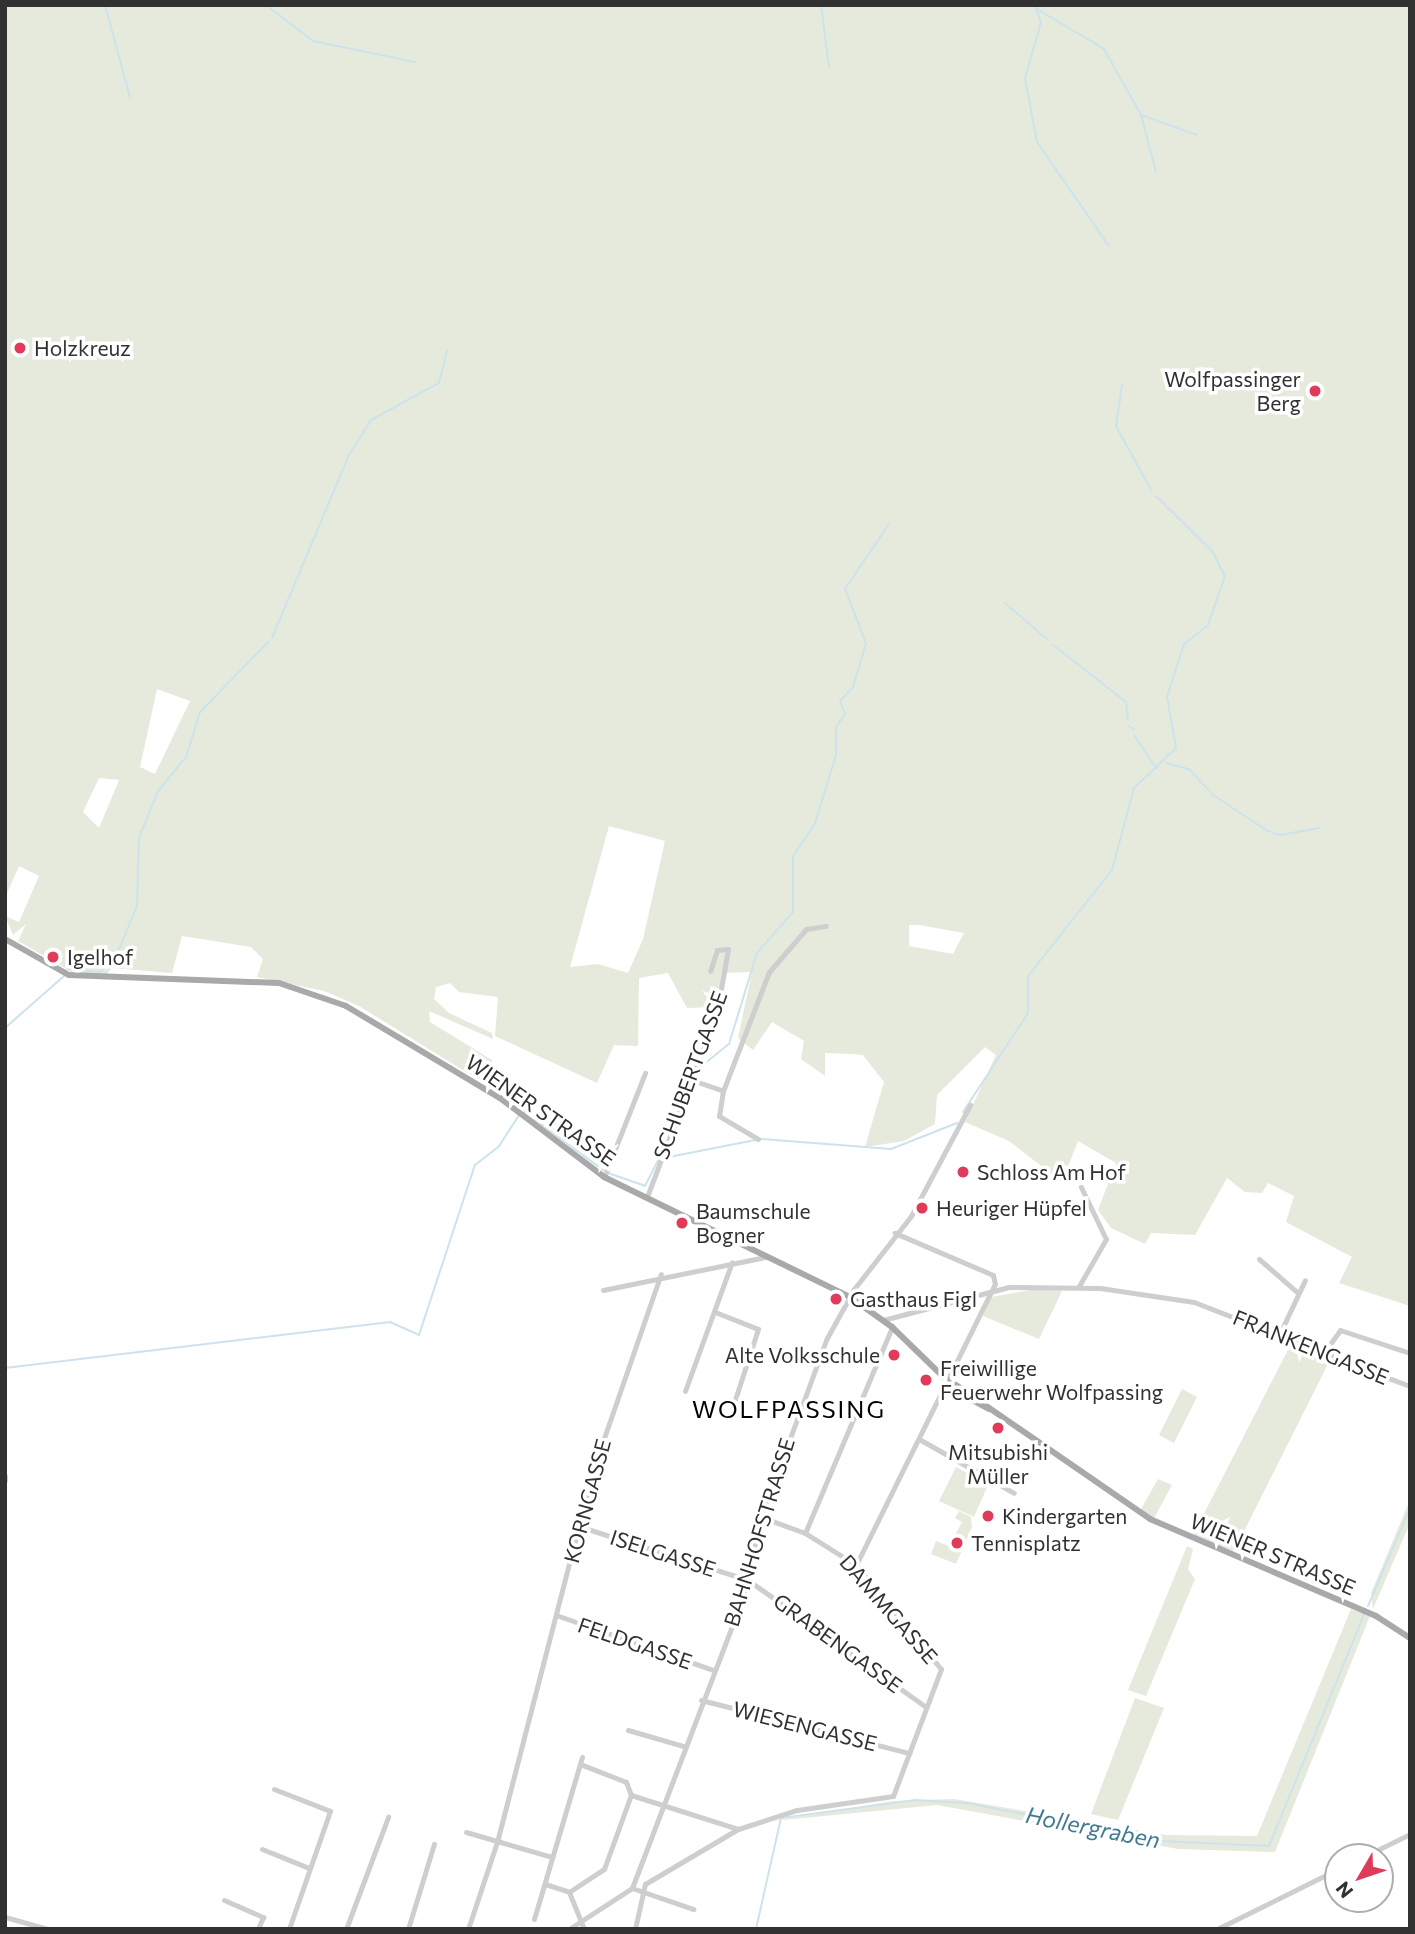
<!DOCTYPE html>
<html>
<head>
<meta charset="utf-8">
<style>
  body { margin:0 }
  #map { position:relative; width:1415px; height:1934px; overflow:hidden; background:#fff; font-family:Commissioner,sans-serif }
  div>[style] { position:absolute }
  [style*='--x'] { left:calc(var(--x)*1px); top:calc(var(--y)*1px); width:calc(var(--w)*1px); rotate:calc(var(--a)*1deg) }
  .green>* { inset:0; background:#e5eadd }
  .stream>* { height:2px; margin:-1px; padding:0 1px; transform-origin:1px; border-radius:1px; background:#cde3ec }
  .minor>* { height:5px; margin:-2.5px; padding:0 2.5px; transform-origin:2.5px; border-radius:2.5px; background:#cecece }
  .major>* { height:6px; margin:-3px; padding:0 3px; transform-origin:3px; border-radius:3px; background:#a9a9a9 }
  .dots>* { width:19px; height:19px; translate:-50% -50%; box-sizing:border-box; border:4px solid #fff; border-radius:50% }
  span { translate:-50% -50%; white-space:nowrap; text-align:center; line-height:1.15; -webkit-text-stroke:7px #fff; paint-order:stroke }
  .poi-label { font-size:21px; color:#313131 }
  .left { translate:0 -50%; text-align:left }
  .right { translate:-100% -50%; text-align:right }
  .street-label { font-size:21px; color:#313131 }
  .water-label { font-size:23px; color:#407a91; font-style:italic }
  .quarter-label { font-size:24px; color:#000; letter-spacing:2px }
  .frame { position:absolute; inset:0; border:7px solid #313131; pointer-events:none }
  .north { position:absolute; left:1324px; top:1843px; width:70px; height:70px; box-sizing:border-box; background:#fff; border:2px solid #adadad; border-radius:50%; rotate:231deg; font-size:19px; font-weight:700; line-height:28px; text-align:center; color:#313131 }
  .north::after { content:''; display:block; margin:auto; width:24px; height:32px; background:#e03b58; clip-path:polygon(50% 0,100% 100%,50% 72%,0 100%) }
</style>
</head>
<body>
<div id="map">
  <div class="green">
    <i style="clip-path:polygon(evenodd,5px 5px,1410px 5px,1410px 1306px,1339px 1283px,1352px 1257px,1286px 1222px,1294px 1196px,1268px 1183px,1262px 1193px,1245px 1192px,1227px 1178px,1195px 1235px,1151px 1233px,1145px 1244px,1111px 1228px,1098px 1210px,1116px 1163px,1078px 1141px,1062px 1182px,1009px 1141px,965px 1122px,996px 1055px,985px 1047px,937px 1095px,935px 1124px,904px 1141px,865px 1147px,884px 1082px,863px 1055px,851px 1054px,825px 1053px,825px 1076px,801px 1059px,804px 1041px,772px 1022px,753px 1050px,738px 1038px,752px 972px,724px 973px,714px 1007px,687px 1008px,668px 973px,639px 978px,638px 1046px,614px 1045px,597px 1083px,495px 1036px,498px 997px,459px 992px,450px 983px,436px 987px,434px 999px,449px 1013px,492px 1033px,493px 1039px,429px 1011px,430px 1022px,492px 1060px,487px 1085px,359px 1006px,324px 991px,257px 977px,263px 959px,251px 947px,182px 936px,172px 973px,112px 968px,106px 975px,75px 974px,18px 941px,26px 924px,13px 935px,5px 916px,19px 922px,39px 876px,19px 866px,5px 898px,5px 5px,157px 689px,190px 701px,155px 774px,140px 767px,157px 689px,5px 5px,99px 778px,119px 780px,99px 828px,83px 812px,99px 778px,5px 5px,609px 826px,665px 841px,643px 939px,628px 973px,598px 964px,570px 967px,609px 826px,5px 5px,909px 925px,919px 925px,964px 933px,953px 954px,909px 946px,909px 925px)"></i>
    <i style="clip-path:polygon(1036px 1289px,1062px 1291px,1039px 1339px,983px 1316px,991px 1297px)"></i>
    <i style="clip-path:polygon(1292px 1342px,1405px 1387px,1329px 1362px,1234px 1551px,1192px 1537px)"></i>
    <i style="clip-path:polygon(1182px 1389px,1197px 1397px,1174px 1443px,1159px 1435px)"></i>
    <i style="clip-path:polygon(956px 1467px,988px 1485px,974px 1517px,939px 1501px)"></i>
    <i style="clip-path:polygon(1158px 1479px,1172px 1485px,1154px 1518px,1140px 1511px)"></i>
    <i style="clip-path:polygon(1410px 1500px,1410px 1523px,1373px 1609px,1371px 1593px)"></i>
    <i style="clip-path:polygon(959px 1511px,971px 1517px,972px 1527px,956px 1564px,931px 1554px,936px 1541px,949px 1546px,962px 1522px,955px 1518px)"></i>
    <i style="clip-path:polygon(1187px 1546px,1193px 1549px,1188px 1569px,1195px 1579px,1146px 1696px,1128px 1690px)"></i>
    <i style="clip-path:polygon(1351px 1609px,1370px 1616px,1275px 1852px,1178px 1849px,937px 1805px,773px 1821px,893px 1801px,954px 1799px,1166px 1835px,1257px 1836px)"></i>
    <i style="clip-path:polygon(1135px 1698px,1164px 1708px,1118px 1820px,1091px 1814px)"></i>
  </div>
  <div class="stream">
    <i style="--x:105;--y:5;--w:95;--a:74.8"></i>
    <i style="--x:266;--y:5;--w:59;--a:37.5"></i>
    <i style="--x:313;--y:41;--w:104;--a:11.6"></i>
    <i style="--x:821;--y:5;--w:63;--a:82.6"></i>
    <i style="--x:1035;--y:5;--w:18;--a:71"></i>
    <i style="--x:1041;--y:22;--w:58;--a:105.9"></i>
    <i style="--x:1025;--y:78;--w:65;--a:79.4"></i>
    <i style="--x:1037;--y:142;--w:126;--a:55.3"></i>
    <i style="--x:1037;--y:9;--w:78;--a:30.8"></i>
    <i style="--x:1104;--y:49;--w:76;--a:60.7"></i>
    <i style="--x:1141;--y:115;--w:59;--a:75.3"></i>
    <i style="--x:1141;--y:115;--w:59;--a:19.7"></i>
    <i style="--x:1122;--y:385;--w:41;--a:98.3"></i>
    <i style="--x:1116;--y:426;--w:73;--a:61.3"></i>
    <i style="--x:1005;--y:603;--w:57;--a:40.7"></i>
    <i style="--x:272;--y:638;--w:199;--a:-67.2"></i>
    <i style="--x:349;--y:455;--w:41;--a:-57.8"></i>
    <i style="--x:371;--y:420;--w:77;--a:-28.6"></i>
    <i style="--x:439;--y:383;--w:34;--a:-76"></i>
    <i style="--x:1052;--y:644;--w:94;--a:38.1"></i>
    <i style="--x:1126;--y:702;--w:18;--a:84"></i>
    <i style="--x:1129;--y:726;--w:6;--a:31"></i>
    <i style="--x:1134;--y:735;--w:40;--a:56"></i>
    <i style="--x:1166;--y:763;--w:24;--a:15"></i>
    <i style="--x:1189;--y:769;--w:35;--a:47"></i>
    <i style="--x:1213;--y:795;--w:64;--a:33.4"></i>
    <i style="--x:1266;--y:830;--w:15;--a:20"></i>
    <i style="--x:1280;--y:835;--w:40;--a:-10"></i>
    <i style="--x:67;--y:969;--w:33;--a:5"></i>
    <i style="--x:100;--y:972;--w:32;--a:-51"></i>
    <i style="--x:120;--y:947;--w:44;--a:-67.5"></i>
    <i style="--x:137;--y:906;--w:68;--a:-88.3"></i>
    <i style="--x:139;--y:838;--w:51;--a:-68"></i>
    <i style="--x:158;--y:791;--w:44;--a:-50.5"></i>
    <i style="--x:186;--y:757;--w:47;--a:-72.7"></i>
    <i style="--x:200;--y:712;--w:98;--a:-45.8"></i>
    <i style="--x:5;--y:1028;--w:79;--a:-41.4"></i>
    <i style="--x:698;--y:1069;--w:40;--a:-39"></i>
    <i style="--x:729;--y:1044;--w:95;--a:-72.9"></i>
    <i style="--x:757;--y:953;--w:55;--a:-48.7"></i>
    <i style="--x:793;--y:912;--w:56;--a:-90"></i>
    <i style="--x:793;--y:856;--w:40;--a:-56"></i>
    <i style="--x:815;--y:823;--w:71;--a:-72.8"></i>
    <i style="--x:836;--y:755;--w:28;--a:-90"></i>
    <i style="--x:836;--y:727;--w:16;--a:-55"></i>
    <i style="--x:845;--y:714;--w:14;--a:-111"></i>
    <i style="--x:840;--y:701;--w:19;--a:-47"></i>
    <i style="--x:853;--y:687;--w:46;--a:-73.5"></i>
    <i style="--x:866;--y:643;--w:58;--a:-111.3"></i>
    <i style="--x:845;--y:589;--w:78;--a:-55.9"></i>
    <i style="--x:522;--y:1110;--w:101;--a:36.5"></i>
    <i style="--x:963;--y:1112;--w:118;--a:-56.7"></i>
    <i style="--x:1028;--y:1013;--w:37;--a:-90"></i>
    <i style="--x:1028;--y:976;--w:135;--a:-51.6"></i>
    <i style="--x:1112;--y:870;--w:85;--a:-75"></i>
    <i style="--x:1134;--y:788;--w:58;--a:-43.6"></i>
    <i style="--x:1176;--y:748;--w:52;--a:-100"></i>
    <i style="--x:1167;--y:697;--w:56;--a:-72.2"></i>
    <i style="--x:1184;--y:644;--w:31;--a:-38"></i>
    <i style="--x:1208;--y:625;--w:52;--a:-70.9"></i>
    <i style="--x:1225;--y:576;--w:28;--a:-117"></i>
    <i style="--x:1212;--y:551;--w:78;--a:-135.5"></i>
    <i style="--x:761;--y:1139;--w:130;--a:4.4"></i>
    <i style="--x:891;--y:1149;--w:71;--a:-21.5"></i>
    <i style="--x:664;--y:1158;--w:93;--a:-11.2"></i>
    <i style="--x:608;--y:1173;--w:39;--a:19"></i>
    <i style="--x:645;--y:1186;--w:30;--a:-63"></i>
    <i style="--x:5;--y:1368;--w:388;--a:-6.8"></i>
    <i style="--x:390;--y:1322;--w:32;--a:24"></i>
    <i style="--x:419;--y:1335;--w:179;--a:-71.8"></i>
    <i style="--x:475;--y:1165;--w:31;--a:-38"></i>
    <i style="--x:499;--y:1146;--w:37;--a:-57"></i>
    <i style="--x:1368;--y:1606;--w:107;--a:-66.8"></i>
    <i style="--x:756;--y:1929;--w:114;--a:-77.3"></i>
    <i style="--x:781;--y:1818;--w:136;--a:-7.6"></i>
    <i style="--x:916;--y:1800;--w:51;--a:3.4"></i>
    <i style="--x:967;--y:1803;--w:197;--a:11.1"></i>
    <i style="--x:1160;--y:1841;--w:109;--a:2.6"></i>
    <i style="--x:1269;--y:1846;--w:251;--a:-67.7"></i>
  </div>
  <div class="minor">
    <i style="--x:689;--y:1079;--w:36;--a:19"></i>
    <i style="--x:758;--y:1139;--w:45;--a:-149.5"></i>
    <i style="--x:719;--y:1116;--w:25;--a:-81"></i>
    <i style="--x:723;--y:1091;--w:128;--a:-68.9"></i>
    <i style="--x:769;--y:972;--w:57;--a:-49.3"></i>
    <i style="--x:806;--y:929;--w:20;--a:-9"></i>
    <i style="--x:604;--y:1177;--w:112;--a:-68.5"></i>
    <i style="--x:648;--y:1194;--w:195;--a:-69.2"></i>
    <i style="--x:717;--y:1012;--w:64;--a:-80.1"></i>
    <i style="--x:728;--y:949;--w:11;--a:175"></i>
    <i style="--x:717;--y:950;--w:22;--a:108"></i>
    <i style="--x:1259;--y:1259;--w:52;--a:41.1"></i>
    <i style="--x:1079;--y:1286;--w:54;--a:-60.1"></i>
    <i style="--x:1106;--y:1239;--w:58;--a:-115.7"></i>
    <i style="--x:603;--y:1290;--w:165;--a:-11.5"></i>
    <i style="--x:715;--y:1312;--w:46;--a:21.6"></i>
    <i style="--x:758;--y:1329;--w:81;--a:108"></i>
    <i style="--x:883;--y:1320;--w:130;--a:-14.7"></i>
    <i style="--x:1009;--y:1287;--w:91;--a:0.6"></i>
    <i style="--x:1100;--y:1288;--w:95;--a:8.5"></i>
    <i style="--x:1194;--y:1302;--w:232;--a:21.3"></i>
    <i style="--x:1281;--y:1331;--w:56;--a:-64.8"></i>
    <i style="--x:1325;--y:1351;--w:26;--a:-54"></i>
    <i style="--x:1340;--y:1330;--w:74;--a:18.2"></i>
    <i style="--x:685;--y:1391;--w:137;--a:-70"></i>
    <i style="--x:919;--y:1439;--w:109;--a:29.6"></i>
    <i style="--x:5;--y:1476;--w:4;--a:90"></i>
    <i style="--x:578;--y:1526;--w:178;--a:17.6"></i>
    <i style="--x:748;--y:1580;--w:219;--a:35.5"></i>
    <i style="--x:805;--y:1533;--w:224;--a:-67.1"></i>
    <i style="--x:856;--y:1565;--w:313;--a:-63.7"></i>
    <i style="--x:995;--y:1284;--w:9;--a:-103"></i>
    <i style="--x:993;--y:1275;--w:107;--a:-156.8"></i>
    <i style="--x:556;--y:1615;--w:166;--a:19.3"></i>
    <i style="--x:701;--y:1700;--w:215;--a:14.3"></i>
    <i style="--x:628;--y:1730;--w:57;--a:16.2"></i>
    <i style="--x:274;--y:1789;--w:60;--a:21.4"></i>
    <i style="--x:330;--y:1811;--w:125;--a:109.2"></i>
    <i style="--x:631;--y:1795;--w:112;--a:17.6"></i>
    <i style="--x:738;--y:1829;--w:62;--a:-17.9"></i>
    <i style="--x:797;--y:1810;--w:97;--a:-8.3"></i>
    <i style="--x:893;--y:1796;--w:136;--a:-69.3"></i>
    <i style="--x:941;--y:1669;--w:134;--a:-129.3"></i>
    <i style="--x:856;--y:1565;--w:60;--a:-147.9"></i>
    <i style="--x:805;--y:1533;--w:47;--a:-160"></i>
    <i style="--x:466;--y:1832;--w:90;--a:16.2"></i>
    <i style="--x:262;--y:1849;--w:51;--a:22"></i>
    <i style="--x:1363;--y:1857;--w:52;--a:-26.1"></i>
    <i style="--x:545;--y:1884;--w:25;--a:18"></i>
    <i style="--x:569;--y:1892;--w:40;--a:68"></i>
    <i style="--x:632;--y:1888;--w:65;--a:19"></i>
    <i style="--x:569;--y:1892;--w:42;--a:-33.3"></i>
    <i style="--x:604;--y:1869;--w:79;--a:-70"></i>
    <i style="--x:631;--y:1795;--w:14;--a:-111"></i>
    <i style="--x:626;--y:1782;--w:49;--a:-158.6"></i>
    <i style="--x:224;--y:1900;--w:43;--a:23.6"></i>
    <i style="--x:263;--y:1917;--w:13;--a:113"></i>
    <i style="--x:5;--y:1917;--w:45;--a:15.6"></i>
    <i style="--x:534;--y:1919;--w:169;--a:-73.5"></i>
    <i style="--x:346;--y:1929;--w:120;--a:-69.4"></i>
    <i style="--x:408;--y:1929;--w:89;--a:-73"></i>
    <i style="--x:468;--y:1929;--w:92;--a:-71.6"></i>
    <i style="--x:497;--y:1842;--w:387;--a:-75.5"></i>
    <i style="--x:594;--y:1467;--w:204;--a:-70.9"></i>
    <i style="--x:569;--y:1929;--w:75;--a:-33.1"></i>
    <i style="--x:632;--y:1888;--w:311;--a:-69.1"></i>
    <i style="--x:743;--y:1598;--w:83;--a:-77.5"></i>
    <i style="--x:761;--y:1517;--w:191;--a:-69.8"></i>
    <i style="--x:827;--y:1338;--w:56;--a:-61.1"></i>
    <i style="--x:854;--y:1289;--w:93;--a:-52"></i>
    <i style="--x:911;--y:1216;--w:126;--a:-62"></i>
    <i style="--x:635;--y:1929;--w:46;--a:-77.5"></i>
    <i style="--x:645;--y:1884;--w:108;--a:-30.6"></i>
    <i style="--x:1217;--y:1929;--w:135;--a:-26.4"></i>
  </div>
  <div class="major">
    <i style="--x:5;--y:939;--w:73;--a:29.4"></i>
    <i style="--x:69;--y:975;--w:210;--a:2.2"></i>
    <i style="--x:279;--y:983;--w:71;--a:18.9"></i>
    <i style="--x:346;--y:1006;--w:179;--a:30.9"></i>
    <i style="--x:500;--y:1098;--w:131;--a:37.2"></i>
    <i style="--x:604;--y:1177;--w:274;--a:26"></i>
    <i style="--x:850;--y:1297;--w:52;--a:35.5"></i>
    <i style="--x:892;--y:1327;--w:96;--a:44.2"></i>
    <i style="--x:961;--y:1394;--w:32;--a:28"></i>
    <i style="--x:956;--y:1385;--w:236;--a:34.6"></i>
    <i style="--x:1150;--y:1519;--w:246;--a:23.2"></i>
    <i style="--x:1376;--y:1616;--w:40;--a:32.9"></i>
  </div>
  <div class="dots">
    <i style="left:20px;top:348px;background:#e03b58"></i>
    <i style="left:1315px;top:391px;background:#e03b58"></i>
    <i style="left:53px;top:957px;background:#e03b58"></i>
    <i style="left:963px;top:1172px;background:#e03b58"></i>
    <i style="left:922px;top:1208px;background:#e03b58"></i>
    <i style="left:682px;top:1223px;background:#e03b58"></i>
    <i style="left:836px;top:1299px;background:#e03b58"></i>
    <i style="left:894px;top:1355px;background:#e03b58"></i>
    <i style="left:926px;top:1380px;background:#e03b58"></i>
    <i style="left:998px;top:1428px;background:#e03b58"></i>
    <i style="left:988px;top:1516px;background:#e03b58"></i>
    <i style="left:957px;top:1543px;background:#e03b58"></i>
  </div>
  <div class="poi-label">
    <span class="left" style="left:34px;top:348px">Holzkreuz</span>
    <span class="right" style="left:1301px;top:391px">Wolfpassinger<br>Berg</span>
    <span class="left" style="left:67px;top:957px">Igelhof</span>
    <span class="left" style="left:977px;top:1172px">Schloss Am Hof</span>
    <span class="left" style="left:936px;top:1208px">Heuriger Hüpfel</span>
    <span class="left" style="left:696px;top:1223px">Baumschule<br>Bogner</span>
    <span class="left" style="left:850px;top:1299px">Gasthaus Figl</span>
    <span class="right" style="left:880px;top:1355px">Alte Volksschule</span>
    <span class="left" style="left:940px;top:1380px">Freiwillige<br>Feuerwehr Wolfpassing</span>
    <span style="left:998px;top:1464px">Mitsubishi<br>Müller</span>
    <span class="left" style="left:1002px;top:1516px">Kindergarten</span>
    <span class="left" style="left:971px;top:1543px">Tennisplatz</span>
  </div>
  <div class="street-label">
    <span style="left:690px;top:1075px;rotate:-70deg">SCHUBERTGASSE</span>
    <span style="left:541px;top:1110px;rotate:35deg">WIENER STRASSE</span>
    <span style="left:1311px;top:1347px;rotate:22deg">FRANKENGASSE</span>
    <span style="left:587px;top:1501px;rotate:-75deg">KORNGASSE</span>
    <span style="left:759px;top:1532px;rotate:-73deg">BAHNHOFSTRASSE</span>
    <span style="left:663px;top:1553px;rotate:18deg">ISELGASSE</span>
    <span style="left:1273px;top:1554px;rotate:23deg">WIENER STRASSE</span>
    <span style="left:889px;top:1609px;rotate:49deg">DAMMGASSE</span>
    <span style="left:635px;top:1643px;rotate:19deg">FELDGASSE</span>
    <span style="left:838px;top:1643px;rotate:36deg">GRABENGASSE</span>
    <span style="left:805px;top:1726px;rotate:14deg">WIESENGASSE</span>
  </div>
  <div class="water-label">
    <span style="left:1093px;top:1827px;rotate:11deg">Hollergraben</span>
  </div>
  <div class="quarter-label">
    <span style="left:789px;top:1409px">WOLFPASSING</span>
  </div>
  <div class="frame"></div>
  <div class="north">N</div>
</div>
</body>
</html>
